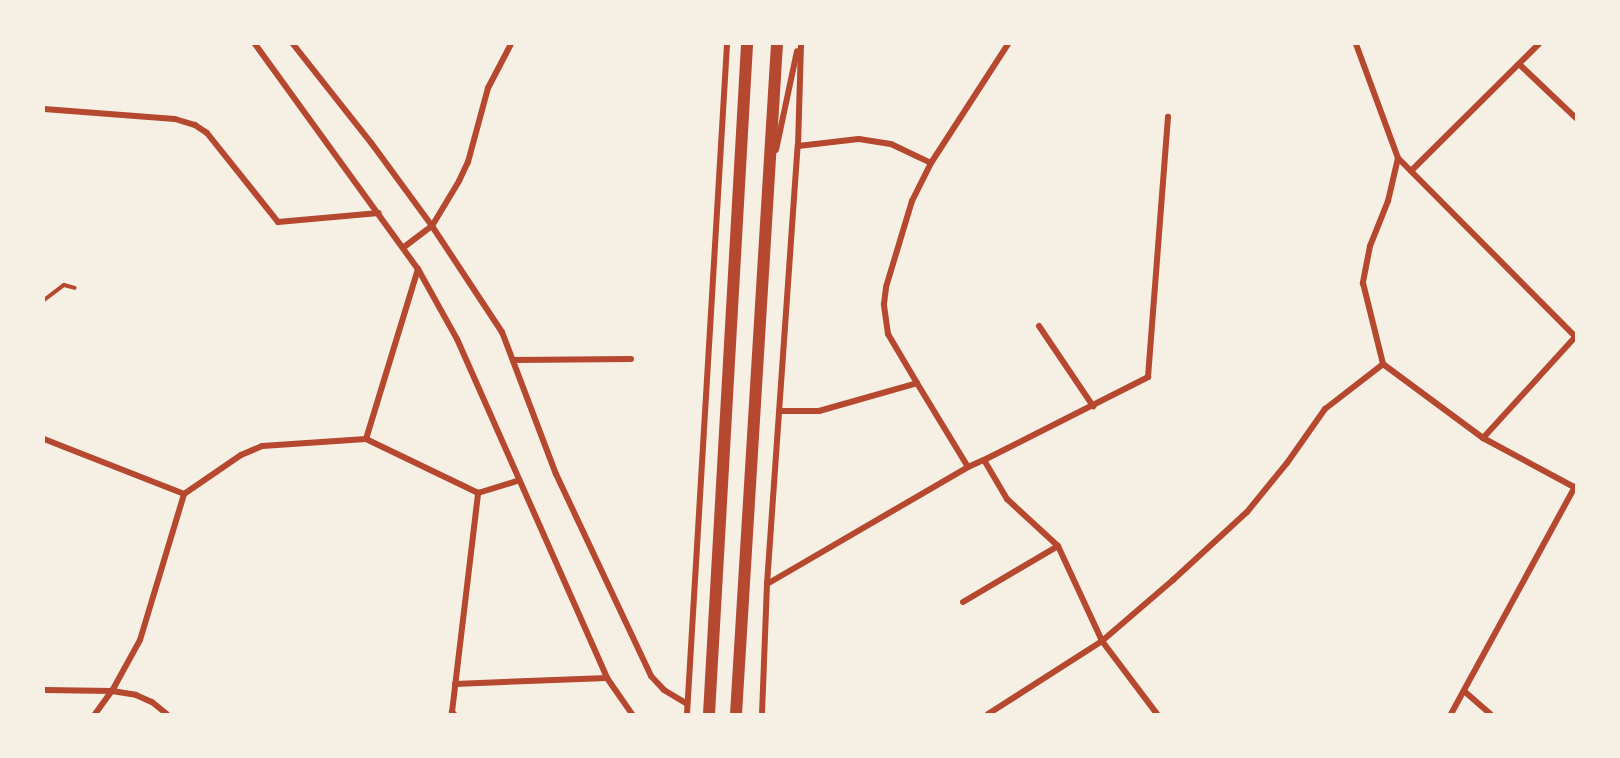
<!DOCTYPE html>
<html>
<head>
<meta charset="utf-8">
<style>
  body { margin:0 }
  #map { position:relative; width:1620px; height:758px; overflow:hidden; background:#f6efe4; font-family:Roboto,sans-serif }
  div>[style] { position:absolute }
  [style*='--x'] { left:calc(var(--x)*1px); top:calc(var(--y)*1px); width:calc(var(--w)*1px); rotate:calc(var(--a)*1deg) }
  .service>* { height:4px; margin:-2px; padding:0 2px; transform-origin:2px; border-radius:2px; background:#b5482f }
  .minor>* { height:6px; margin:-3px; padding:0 3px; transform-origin:3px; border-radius:3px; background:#b5482f }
  .trunk>* { height:12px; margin:-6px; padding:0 6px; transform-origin:6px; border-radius:6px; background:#b5482f }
  span { translate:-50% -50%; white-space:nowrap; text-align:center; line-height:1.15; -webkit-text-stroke:4.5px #f6efe4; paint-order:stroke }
  .frame { position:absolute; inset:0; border:45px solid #f6efe4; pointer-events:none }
</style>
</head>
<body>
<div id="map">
  <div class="service">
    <i style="--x:44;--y:300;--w:25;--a:-37"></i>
    <i style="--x:64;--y:285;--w:11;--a:15"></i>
  </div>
  <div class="minor">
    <i style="--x:255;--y:44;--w:278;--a:54.1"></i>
    <i style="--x:418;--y:269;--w:80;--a:60.9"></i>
    <i style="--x:457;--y:339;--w:371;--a:66.1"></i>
    <i style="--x:607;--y:678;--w:44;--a:55.2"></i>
    <i style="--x:293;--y:44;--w:127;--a:51.7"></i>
    <i style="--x:372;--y:144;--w:102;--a:53.8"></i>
    <i style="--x:432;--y:226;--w:127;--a:56.6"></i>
    <i style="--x:502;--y:332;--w:152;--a:69.2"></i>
    <i style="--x:556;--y:474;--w:223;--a:64.8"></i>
    <i style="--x:651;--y:676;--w:19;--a:47"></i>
    <i style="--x:664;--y:690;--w:27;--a:31"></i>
    <i style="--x:1356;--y:44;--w:121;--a:69.8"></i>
    <i style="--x:1398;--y:158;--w:44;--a:103.1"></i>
    <i style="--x:1388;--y:201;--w:48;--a:111.8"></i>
    <i style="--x:1370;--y:246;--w:38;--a:101"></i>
    <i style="--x:1363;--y:283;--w:83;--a:76.1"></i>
    <i style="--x:1383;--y:364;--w:124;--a:36.5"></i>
    <i style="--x:1483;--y:438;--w:106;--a:28.3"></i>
    <i style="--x:1519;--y:64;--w:79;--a:43.5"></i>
    <i style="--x:44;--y:109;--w:131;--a:4.4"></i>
    <i style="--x:175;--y:119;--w:21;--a:17"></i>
    <i style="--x:195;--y:125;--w:14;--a:34"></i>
    <i style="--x:207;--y:133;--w:114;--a:51.4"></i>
    <i style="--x:278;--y:222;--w:101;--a:-5.1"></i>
    <i style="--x:798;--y:146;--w:61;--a:-6.5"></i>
    <i style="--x:859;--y:139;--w:32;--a:9"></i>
    <i style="--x:891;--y:144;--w:44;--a:25.4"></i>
    <i style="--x:776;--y:150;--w:101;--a:-78"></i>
    <i style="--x:1398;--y:158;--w:252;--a:45.2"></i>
    <i style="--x:1411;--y:171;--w:180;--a:-44.8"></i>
    <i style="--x:404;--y:247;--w:35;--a:-37"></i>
    <i style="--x:432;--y:226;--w:52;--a:-59"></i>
    <i style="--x:459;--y:181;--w:21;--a:-65"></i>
    <i style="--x:468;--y:162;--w:77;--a:-74.9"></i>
    <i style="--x:488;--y:88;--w:50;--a:-62.4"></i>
    <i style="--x:1039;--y:326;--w:97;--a:56"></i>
    <i style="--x:513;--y:360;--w:118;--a:-0.5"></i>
    <i style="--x:781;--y:411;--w:38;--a:0"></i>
    <i style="--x:819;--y:411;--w:102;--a:-15.9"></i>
    <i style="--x:917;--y:383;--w:57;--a:-120.6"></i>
    <i style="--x:888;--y:334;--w:30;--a:-98"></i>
    <i style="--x:884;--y:304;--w:17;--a:-83"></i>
    <i style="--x:886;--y:287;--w:90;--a:-73.2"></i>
    <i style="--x:912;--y:201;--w:42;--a:-63.4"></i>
    <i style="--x:931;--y:163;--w:142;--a:-57.1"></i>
    <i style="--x:1483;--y:438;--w:138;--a:-47.6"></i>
    <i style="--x:44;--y:439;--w:150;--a:21.4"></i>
    <i style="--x:184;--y:494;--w:69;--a:-34.4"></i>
    <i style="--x:241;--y:455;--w:23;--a:-23"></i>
    <i style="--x:262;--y:446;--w:104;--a:-3.9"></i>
    <i style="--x:366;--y:439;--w:178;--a:-73"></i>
    <i style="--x:366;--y:439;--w:124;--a:25.7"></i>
    <i style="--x:478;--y:493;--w:41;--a:-17.1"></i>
    <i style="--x:984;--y:460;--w:184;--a:-26.8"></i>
    <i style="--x:1148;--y:377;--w:261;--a:-85.6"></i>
    <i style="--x:968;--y:467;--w:17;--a:-24"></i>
    <i style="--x:984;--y:460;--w:45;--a:59.5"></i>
    <i style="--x:1007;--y:499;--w:69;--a:42.7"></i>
    <i style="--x:1058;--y:546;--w:105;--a:65.1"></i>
    <i style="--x:1102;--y:641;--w:91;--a:53"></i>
    <i style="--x:767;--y:584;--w:233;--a:-30.2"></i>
    <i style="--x:968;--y:467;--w:98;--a:-121.3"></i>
    <i style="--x:963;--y:602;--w:110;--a:-30.5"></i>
    <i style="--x:455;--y:684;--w:152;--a:-2.3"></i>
    <i style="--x:44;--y:690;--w:68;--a:0.8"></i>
    <i style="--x:112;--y:691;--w:24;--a:9"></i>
    <i style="--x:136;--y:695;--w:17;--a:24"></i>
    <i style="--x:152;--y:702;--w:19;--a:39"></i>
    <i style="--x:1464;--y:691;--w:35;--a:41"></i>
    <i style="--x:95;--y:714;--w:29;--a:-54"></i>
    <i style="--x:112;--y:691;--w:58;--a:-61.2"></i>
    <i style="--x:140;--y:640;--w:152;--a:-73.2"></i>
    <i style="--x:454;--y:714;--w:3;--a:-135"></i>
    <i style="--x:452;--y:712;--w:221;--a:-83.2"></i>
    <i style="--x:687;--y:714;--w:671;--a:-86.58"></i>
    <i style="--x:762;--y:714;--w:130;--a:-87.8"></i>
    <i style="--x:767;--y:584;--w:439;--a:-86"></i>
    <i style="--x:798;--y:146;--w:102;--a:-88.3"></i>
    <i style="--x:988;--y:714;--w:135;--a:-32.6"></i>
    <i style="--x:1102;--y:641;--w:94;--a:-40.7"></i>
    <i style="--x:1173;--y:580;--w:100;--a:-42.6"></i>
    <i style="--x:1247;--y:512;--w:63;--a:-50.8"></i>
    <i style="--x:1287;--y:463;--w:66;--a:-54.9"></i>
    <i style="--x:1325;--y:409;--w:73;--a:-37.8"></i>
    <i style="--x:1451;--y:714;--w:259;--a:-61.4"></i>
  </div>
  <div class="trunk">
    <i style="--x:709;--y:714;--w:671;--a:-86.75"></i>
    <i style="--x:736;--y:714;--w:671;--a:-86.5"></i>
  </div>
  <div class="frame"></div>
</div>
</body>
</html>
